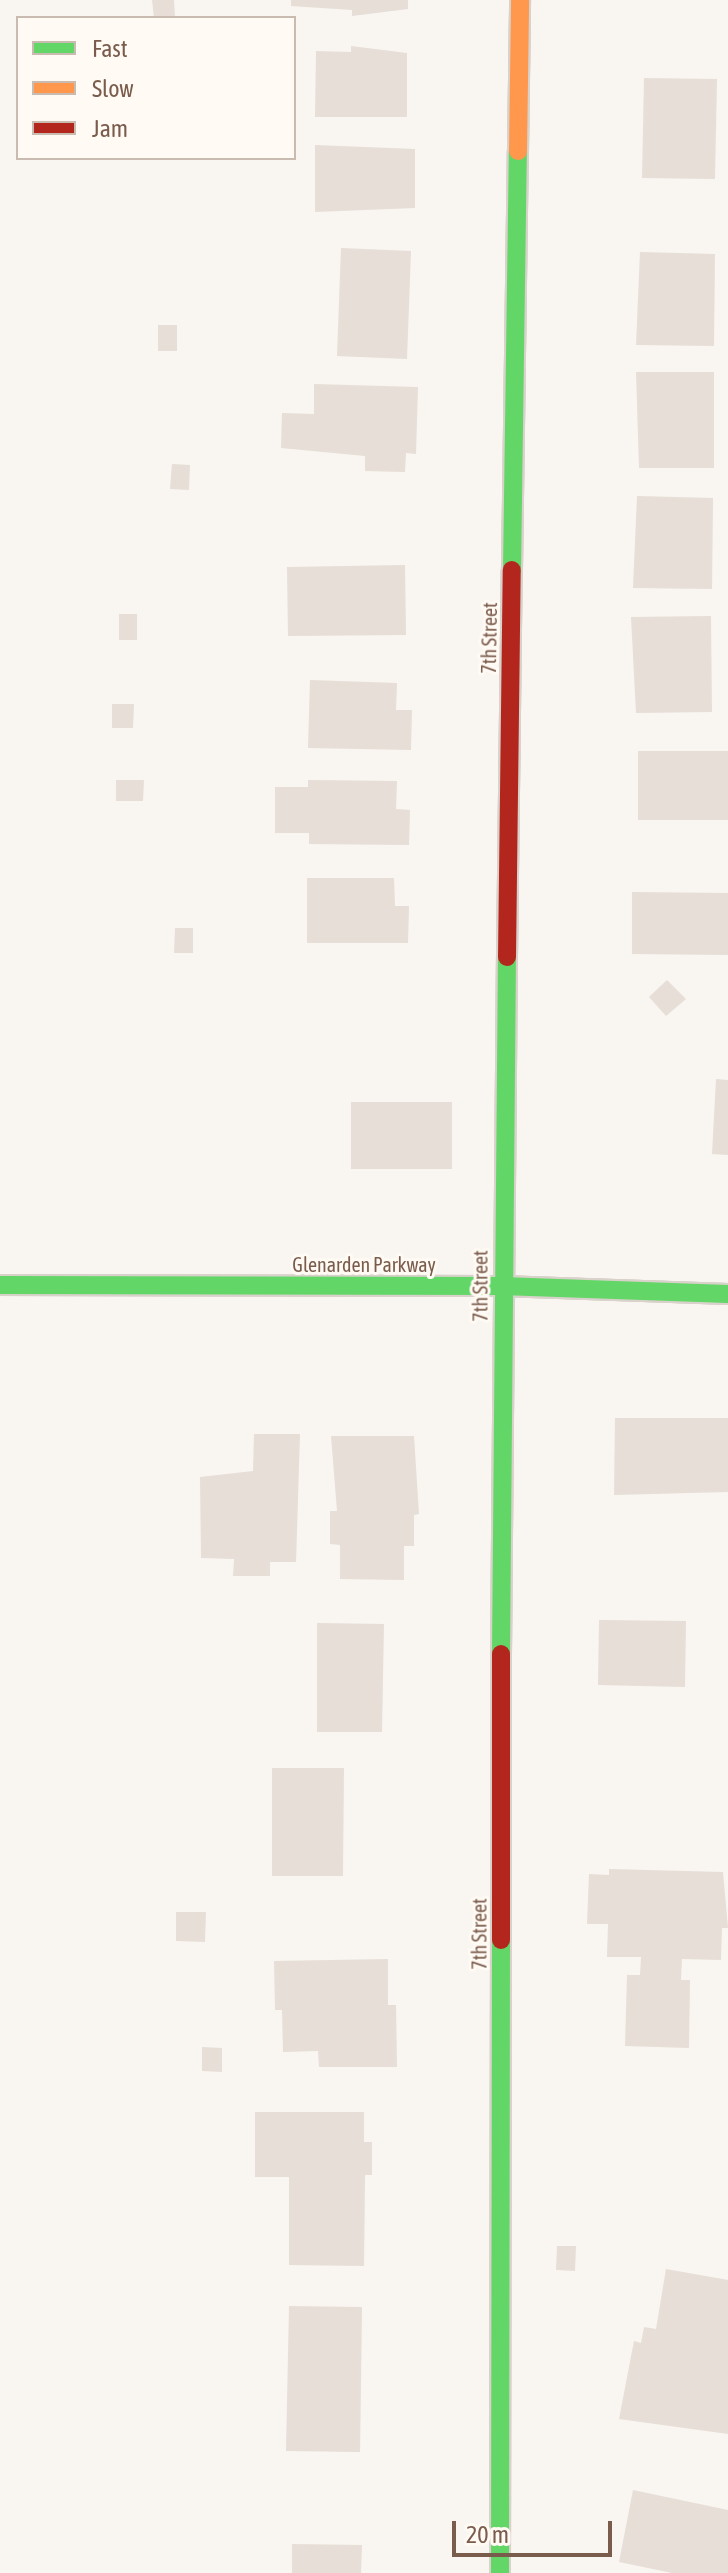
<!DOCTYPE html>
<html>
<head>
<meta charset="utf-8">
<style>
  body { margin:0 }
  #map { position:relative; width:728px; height:2573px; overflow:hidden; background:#f9f5f0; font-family:"Asap Condensed",sans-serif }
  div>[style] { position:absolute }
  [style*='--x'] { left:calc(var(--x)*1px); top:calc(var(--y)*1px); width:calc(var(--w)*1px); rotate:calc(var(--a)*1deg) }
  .building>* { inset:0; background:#e6ded7 }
  .roads { filter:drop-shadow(2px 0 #d9d2cb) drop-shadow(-2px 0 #d9d2cb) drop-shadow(0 2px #d9d2cb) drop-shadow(0 -2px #d9d2cb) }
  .fast>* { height:18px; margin:-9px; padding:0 9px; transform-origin:9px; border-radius:9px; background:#63d668 }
  .slow>* { height:18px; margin:-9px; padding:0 9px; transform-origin:9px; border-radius:9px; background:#ff974d }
  .jam>* { height:18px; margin:-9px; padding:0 9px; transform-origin:9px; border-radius:9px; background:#b3261e }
  span { translate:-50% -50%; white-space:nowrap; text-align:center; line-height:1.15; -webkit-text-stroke:6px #fffaf3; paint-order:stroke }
  .street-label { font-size:20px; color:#7a5c4d }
  .legend { position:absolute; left:16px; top:16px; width:280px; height:144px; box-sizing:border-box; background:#fffaf3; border:2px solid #cabbb1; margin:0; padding:10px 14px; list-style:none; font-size:24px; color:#7a5c4d }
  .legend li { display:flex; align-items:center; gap:16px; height:40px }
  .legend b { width:40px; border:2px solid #cabbb1 }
  .scale { position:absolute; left:452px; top:2521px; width:160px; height:36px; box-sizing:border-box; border:4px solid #7a5c4d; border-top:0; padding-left:10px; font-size:24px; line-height:28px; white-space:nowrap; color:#7a5c4d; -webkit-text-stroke:6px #fffaf3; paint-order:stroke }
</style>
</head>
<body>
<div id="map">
  <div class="building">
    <i style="clip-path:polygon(152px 0,174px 0,175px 18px,154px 18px)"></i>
    <i style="clip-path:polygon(291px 0,408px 0,408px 9px,352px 16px,352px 10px,291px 6px)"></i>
    <i style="clip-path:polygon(351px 46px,407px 53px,407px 117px,315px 117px,316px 51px,351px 52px)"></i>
    <i style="clip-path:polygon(644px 78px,717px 79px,715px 179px,642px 178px)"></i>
    <i style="clip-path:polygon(315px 145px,415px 149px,415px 208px,315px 212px)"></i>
    <i style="clip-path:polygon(341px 248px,411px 251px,407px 359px,337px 356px)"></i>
    <i style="clip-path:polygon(640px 252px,715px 254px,714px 346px,636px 345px)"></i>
    <i style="clip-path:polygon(158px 325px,177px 325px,177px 351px,158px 351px)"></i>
    <i style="clip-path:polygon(636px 372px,714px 372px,714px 468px,639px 468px)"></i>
    <i style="clip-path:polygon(314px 384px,418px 387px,416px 454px,406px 453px,405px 472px,365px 471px,365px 456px,281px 448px,282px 413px,314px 414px)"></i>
    <i style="clip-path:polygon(172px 464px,190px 465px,189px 490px,170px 489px)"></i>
    <i style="clip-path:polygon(637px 496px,713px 498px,712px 589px,633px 588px)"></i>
    <i style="clip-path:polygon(405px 565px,406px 635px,288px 636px,287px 567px)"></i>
    <i style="clip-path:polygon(119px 614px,137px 614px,137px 640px,119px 640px)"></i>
    <i style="clip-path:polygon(711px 616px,712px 712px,636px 713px,631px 617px)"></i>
    <i style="clip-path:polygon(310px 680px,397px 683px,396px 710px,412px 710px,411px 750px,308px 748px)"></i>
    <i style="clip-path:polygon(112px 704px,134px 704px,133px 728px,112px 728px)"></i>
    <i style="clip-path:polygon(638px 751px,728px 751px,728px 820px,638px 820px)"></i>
    <i style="clip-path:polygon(116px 780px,144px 780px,143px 801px,116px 801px)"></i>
    <i style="clip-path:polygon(308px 780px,397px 781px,396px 809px,410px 810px,409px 845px,309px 844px,309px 833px,275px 833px,275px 787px,308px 787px)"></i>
    <i style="clip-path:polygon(307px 878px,394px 878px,395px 906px,409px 906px,408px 943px,307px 943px)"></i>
    <i style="clip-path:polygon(632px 892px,728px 893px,728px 955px,632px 954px)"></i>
    <i style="clip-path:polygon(175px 928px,193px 928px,193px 953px,174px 953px)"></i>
    <i style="clip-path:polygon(667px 980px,686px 999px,666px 1016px,649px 997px)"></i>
    <i style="clip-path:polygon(716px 1079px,728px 1080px,728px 1155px,712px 1154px)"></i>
    <i style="clip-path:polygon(351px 1102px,452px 1102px,452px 1169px,351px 1169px)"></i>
    <i style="clip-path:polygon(615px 1418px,728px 1418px,728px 1492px,614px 1495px)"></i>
    <i style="clip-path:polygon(254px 1434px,300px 1434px,296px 1562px,270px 1562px,270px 1576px,233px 1576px,234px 1559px,201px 1558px,200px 1477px,253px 1471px)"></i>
    <i style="clip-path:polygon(331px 1436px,414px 1436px,419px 1514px,414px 1515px,414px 1546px,404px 1546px,404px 1580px,340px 1579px,340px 1545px,330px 1544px,330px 1511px,337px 1511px)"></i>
    <i style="clip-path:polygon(599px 1620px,686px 1621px,685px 1687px,598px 1685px)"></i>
    <i style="clip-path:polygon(317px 1623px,384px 1624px,382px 1732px,317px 1732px)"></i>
    <i style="clip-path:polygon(272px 1768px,344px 1768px,343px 1876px,272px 1876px)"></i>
    <i style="clip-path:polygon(609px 1869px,723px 1872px,728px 1928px,722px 1928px,721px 1960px,682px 1959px,681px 1980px,690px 1980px,689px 2048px,625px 2046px,627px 1975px,640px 1975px,641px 1957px,607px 1957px,608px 1924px,587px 1924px,589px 1874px,609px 1875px)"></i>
    <i style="clip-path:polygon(176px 1912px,206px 1912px,205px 1942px,176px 1941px)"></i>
    <i style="clip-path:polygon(388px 1959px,388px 2005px,396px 2005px,397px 2067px,319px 2067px,318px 2051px,283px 2052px,282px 2010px,275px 2010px,274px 1961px)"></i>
    <i style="clip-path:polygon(202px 2047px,222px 2048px,222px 2072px,202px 2071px)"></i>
    <i style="clip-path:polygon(255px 2112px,364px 2112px,364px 2142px,372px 2142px,372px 2175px,365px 2175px,364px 2266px,289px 2265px,289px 2177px,255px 2177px)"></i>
    <i style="clip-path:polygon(557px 2246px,576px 2246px,575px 2271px,556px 2270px)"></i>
    <i style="clip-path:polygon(666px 2269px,728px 2280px,728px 2434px,619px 2419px,634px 2341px,641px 2343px,644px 2327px,656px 2329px)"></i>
    <i style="clip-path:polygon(289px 2306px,362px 2307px,360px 2452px,286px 2451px)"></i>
    <i style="clip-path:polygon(633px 2490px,728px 2510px,728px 2573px,672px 2573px,619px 2562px)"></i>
    <i style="clip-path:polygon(292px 2544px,362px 2545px,361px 2573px,292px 2573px)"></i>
  </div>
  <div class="roads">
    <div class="fast">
      <i style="--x:512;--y:570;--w:419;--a:-89.2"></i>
      <i style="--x:0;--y:1285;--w:502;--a:0.11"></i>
      <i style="--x:502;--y:1286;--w:226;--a:2"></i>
      <i style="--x:501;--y:1654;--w:697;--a:-89.51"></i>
      <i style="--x:500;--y:2573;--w:633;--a:-89.91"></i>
    </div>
    <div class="slow">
      <i style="--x:518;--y:151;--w:151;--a:-89.2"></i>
    </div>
    <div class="jam">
      <i style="--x:507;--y:957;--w:387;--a:-89.3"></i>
      <i style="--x:501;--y:1940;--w:286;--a:-90"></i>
    </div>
  </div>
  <div class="street-label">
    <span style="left:489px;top:638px;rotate:-89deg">7th Street</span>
    <span style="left:364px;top:1264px">Glenarden Parkway</span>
    <span style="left:480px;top:1286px;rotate:-90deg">7th Street</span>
    <span style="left:479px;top:1934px;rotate:-90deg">7th Street</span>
  </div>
  <ul class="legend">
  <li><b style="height:10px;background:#63d668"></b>Fast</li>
  <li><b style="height:10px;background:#ff974d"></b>Slow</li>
  <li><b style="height:10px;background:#b3261e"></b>Jam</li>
  </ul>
  <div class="scale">20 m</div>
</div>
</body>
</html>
